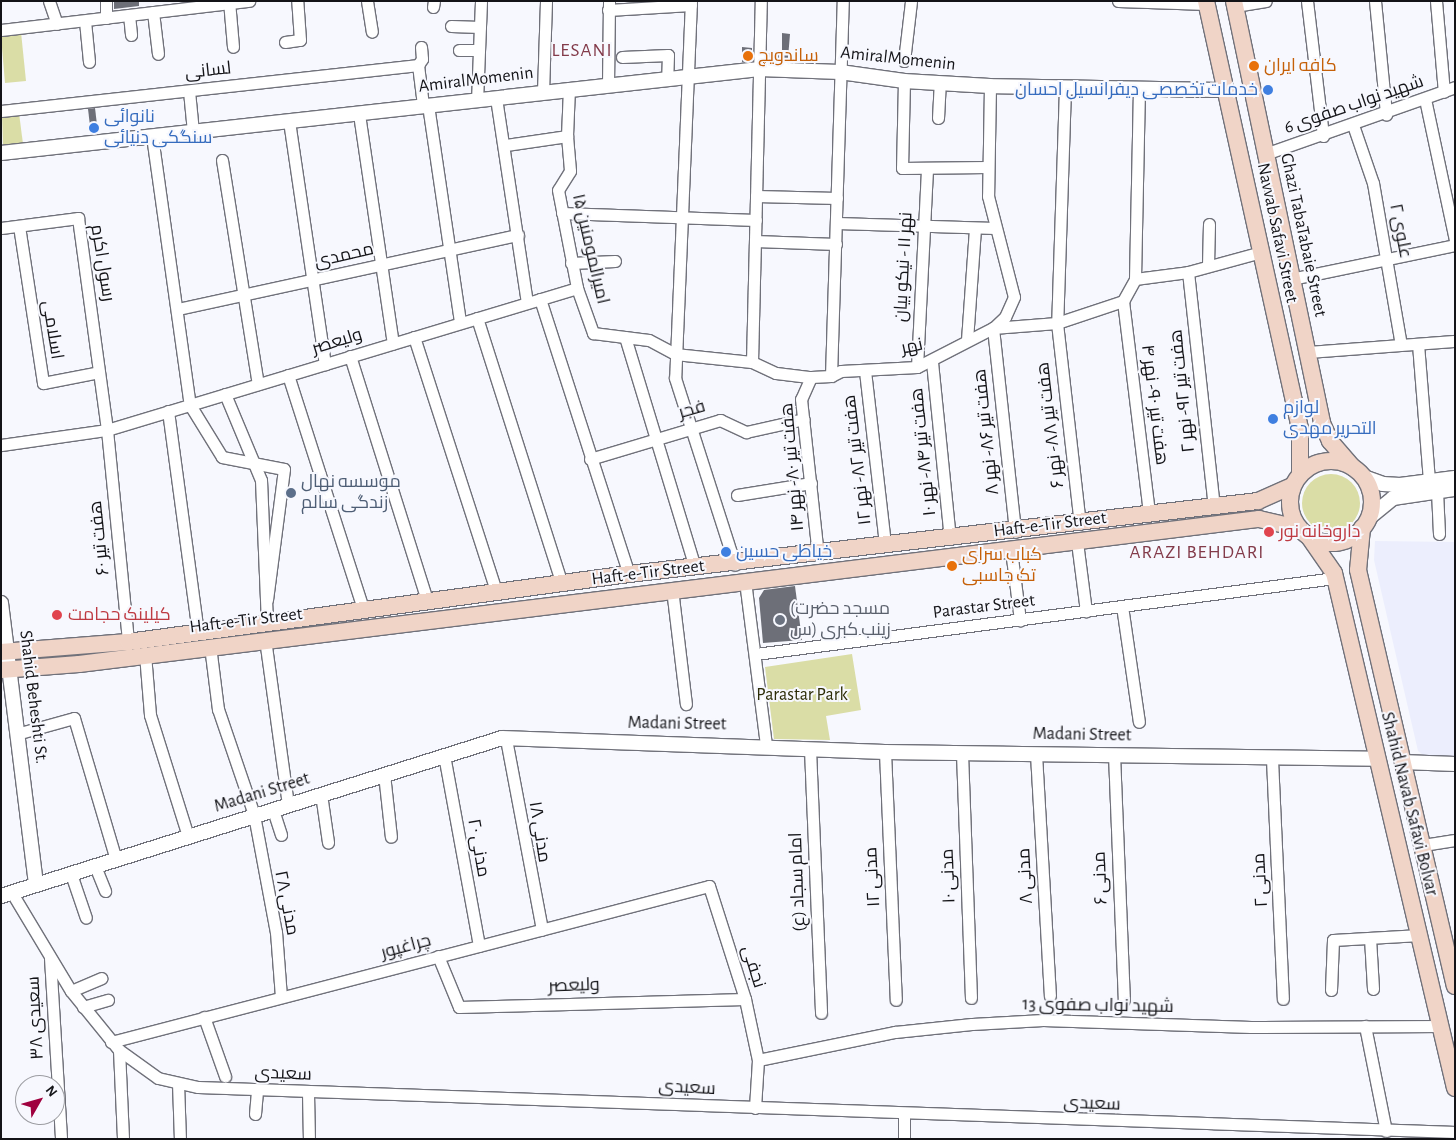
<!DOCTYPE html>
<html>
<head>
<meta charset="utf-8">
<style>
  body { margin:0 }
  #map { position:relative; width:1456px; height:1140px; overflow:hidden; background:#f7f8fe; font-family:"Alegreya Sans",Cairo,sans-serif }
  div>[style] { position:absolute }
  [style*='--x'] { left:calc(var(--x)*1px); top:calc(var(--y)*1px); width:calc(var(--w)*1px); rotate:calc(var(--a)*1deg) }
  .built>* { inset:0; background:#eceefd }
  .green>* { inset:0; background:#dadda6 }
  .round { border-radius:50% }
  .building>* { inset:0; background:#6d6f78 }
  .roads { filter:drop-shadow(1px 0 #70717a) drop-shadow(-1px 0 #70717a) drop-shadow(0 1px #70717a) drop-shadow(0 -1px #70717a) }
  .minor>* { height:11px; margin:-5.5px; padding:0 5.5px; transform-origin:5.5px; border-radius:5.5px; background:#fff }
  .tertiary>* { height:14px; margin:-7px; padding:0 7px; transform-origin:7px; border-radius:7px; background:#fff }
  .secondary>* { height:16px; margin:-8px; padding:0 8px; transform-origin:8px; border-radius:8px; background:#f0d4c7 }
  .secondary>.ring { margin:-8px; padding:0; box-sizing:content-box; background:none; border:16px solid #f0d4c7; border-radius:50% }
  .dots>* { width:14px; height:14px; translate:-50% -50%; box-sizing:border-box; border:2px solid #f7f8fe; border-radius:50% }
  span { translate:-50% -50%; white-space:nowrap; text-align:center; line-height:1.15; -webkit-text-stroke:4px #f7f8fe; paint-order:stroke }
  .food-label { font-size:18px; color:#c56008 }
  .left { translate:0 -50%; text-align:left }
  .street-label { font-size:18px; color:#141418 }
  .shop-label { font-size:18px; color:#366cbe }
  .right { translate:-100% -50%; text-align:right }
  .service-label { font-size:18px; color:#4e5e75 }
  .health-label { font-size:18px; color:#be3a42 }
  .worship-label { font-size:18px; color:#5b616d }
  .park-label { font-size:18px; color:#2d2d07 }
  .neighbourhood-label { font-size:19px; color:#833b4a; letter-spacing:1px }
  .frame { position:absolute; inset:0; border:2px solid #141418; pointer-events:none }
  .north { position:absolute; left:15px; top:1075px; width:50px; height:50px; box-sizing:border-box; background:#f7f8fe; border:1px solid #9c9da2; border-radius:50%; rotate:52deg; font-size:14px; font-weight:700; line-height:20px; text-align:center; color:#141418 }
  .north::after { content:''; display:block; margin:auto; width:18px; height:22px; background:#a0013f; clip-path:polygon(50% 0,100% 100%,50% 72%,0 100%) }
</style>
</head>
<body>
<div id="map">
  <div class="built">
    <i style="clip-path:polygon(1375px 541px,1455px 542px,1455px 757px,1427px 758px,1418px 751px,1374px 560px)"></i>
  </div>
  <div class="green">
    <i style="clip-path:polygon(21px 32px,26px 81px,5px 83px,1px 36px)"></i>
    <i style="clip-path:polygon(19px 113px,23px 144px,3px 146px,2px 115px)"></i>
    <i class="round" style="left:1302px;top:474px;width:58px;height:58px"></i>
    <i style="clip-path:polygon(852px 654px,861px 710px,826px 716px,830px 740px,774px 739px,765px 667px)"></i>
  </div>
  <div class="building">
    <i style="clip-path:polygon(114px 1px,139px 1px,139px 6px,114px 9px)"></i>
    <i style="clip-path:polygon(782px 33px,790px 34px,788px 58px,767px 61px,767px 53px,782px 53px)"></i>
    <i style="clip-path:polygon(742px 47px,752px 48px,752px 61px,742px 62px)"></i>
    <i style="clip-path:polygon(95px 108px,98px 133px,91px 134px,88px 109px)"></i>
    <i style="clip-path:polygon(795px 586px,802px 640px,763px 643px,759px 598px,764px 590px)"></i>
  </div>
  <div class="roads">
    <div class="minor">
      <i style="--x:49;--y:1;--w:24;--a:71"></i>
      <i style="--x:106;--y:1;--w:17;--a:90"></i>
      <i style="--x:229;--y:1;--w:46;--a:85"></i>
      <i style="--x:367;--y:1;--w:31;--a:81"></i>
      <i style="--x:691;--y:1;--w:377;--a:92.4"></i>
      <i style="--x:675;--y:378;--w:196;--a:72.2"></i>
      <i style="--x:1118;--y:1;--w:89;--a:1.9"></i>
      <i style="--x:1307;--y:1;--w:136;--a:83.2"></i>
      <i style="--x:1375;--y:1;--w:114;--a:84.4"></i>
      <i style="--x:1436;--y:1;--w:91;--a:85"></i>
      <i style="--x:1235;--y:6;--w:31;--a:-9"></i>
      <i style="--x:433;--y:7;--w:6;--a:-81"></i>
      <i style="--x:608;--y:10;--w:83;--a:-3.4"></i>
      <i style="--x:153;--y:12;--w:42;--a:83.2"></i>
      <i style="--x:129;--y:15;--w:20;--a:84"></i>
      <i style="--x:85;--y:21;--w:41;--a:84.4"></i>
      <i style="--x:451;--y:26;--w:29;--a:2"></i>
      <i style="--x:1;--y:30;--w:250;--a:-6.7"></i>
      <i style="--x:285;--y:42;--w:15;--a:-8"></i>
      <i style="--x:300;--y:40;--w:39;--a:-94"></i>
      <i style="--x:421;--y:47;--w:12;--a:85"></i>
      <i style="--x:422;--y:59;--w:7;--a:124"></i>
      <i style="--x:418;--y:65;--w:40;--a:82.9"></i>
      <i style="--x:459;--y:50;--w:20;--a:0"></i>
      <i style="--x:622;--y:57;--w:46;--a:-2.5"></i>
      <i style="--x:668;--y:55;--w:24;--a:92"></i>
      <i style="--x:904;--y:61;--w:60;--a:-83.3"></i>
      <i style="--x:904;--y:81;--w:87;--a:91.3"></i>
      <i style="--x:902;--y:168;--w:85;--a:-0.7"></i>
      <i style="--x:608;--y:85;--w:84;--a:-89.3"></i>
      <i style="--x:990;--y:86;--w:110;--a:91"></i>
      <i style="--x:988;--y:196;--w:104;--a:75.6"></i>
      <i style="--x:1014;--y:297;--w:22;--a:114"></i>
      <i style="--x:1005;--y:317;--w:16;--a:137"></i>
      <i style="--x:993;--y:328;--w:205;--a:83.8"></i>
      <i style="--x:569;--y:88;--w:48;--a:92.4"></i>
      <i style="--x:567;--y:136;--w:35;--a:85"></i>
      <i style="--x:570;--y:171;--w:22;--a:122"></i>
      <i style="--x:558;--y:190;--w:100;--a:79"></i>
      <i style="--x:577;--y:288;--w:48;--a:70.4"></i>
      <i style="--x:593;--y:333;--w:56;--a:7.1"></i>
      <i style="--x:649;--y:340;--w:30;--a:28"></i>
      <i style="--x:675;--y:354;--w:77;--a:5.9"></i>
      <i style="--x:752;--y:362;--w:26;--a:25"></i>
      <i style="--x:776;--y:373;--w:35;--a:7"></i>
      <i style="--x:811;--y:377;--w:20;--a:-3"></i>
      <i style="--x:831;--y:376;--w:11;--a:-27"></i>
      <i style="--x:841;--y:371;--w:76;--a:-3"></i>
      <i style="--x:917;--y:367;--w:85;--a:-27.2"></i>
      <i style="--x:993;--y:328;--w:64;--a:-4.5"></i>
      <i style="--x:1057;--y:323;--w:70;--a:-18.4"></i>
      <i style="--x:1123;--y:301;--w:25;--a:-61"></i>
      <i style="--x:1135;--y:279;--w:189;--a:-88.8"></i>
      <i style="--x:1065;--y:88;--w:235;--a:91.9"></i>
      <i style="--x:1057;--y:323;--w:202;--a:83.5"></i>
      <i style="--x:189;--y:91;--w:41;--a:84.4"></i>
      <i style="--x:543;--y:92;--w:91;--a:-88.1"></i>
      <i style="--x:496;--y:98;--w:207;--a:81.4"></i>
      <i style="--x:1425;--y:99;--w:144;--a:78"></i>
      <i style="--x:477;--y:101;--w:100;--a:-87.7"></i>
      <i style="--x:428;--y:105;--w:220;--a:81.6"></i>
      <i style="--x:1;--y:111;--w:420;--a:-6.3"></i>
      <i style="--x:359;--y:114;--w:232;--a:81.6"></i>
      <i style="--x:938;--y:118;--w:35;--a:-87"></i>
      <i style="--x:289;--y:121;--w:246;--a:81.6"></i>
      <i style="--x:1353;--y:125;--w:61;--a:71"></i>
      <i style="--x:1373;--y:183;--w:164;--a:80.2"></i>
      <i style="--x:152;--y:136;--w:272;--a:82"></i>
      <i style="--x:190;--y:405;--w:61;--a:58.4"></i>
      <i style="--x:222;--y:457;--w:63;--a:11"></i>
      <i style="--x:284;--y:469;--w:132;--a:97.4"></i>
      <i style="--x:506;--y:145;--w:62;--a:-8.4"></i>
      <i style="--x:1265;--y:154;--w:201;--a:-19.4"></i>
      <i style="--x:222;--y:160;--w:227;--a:80.9"></i>
      <i style="--x:756;--y:196;--w:81;--a:1.4"></i>
      <i style="--x:562;--y:213;--w:194;--a:2.1"></i>
      <i style="--x:837;--y:223;--w:158;--a:1.8"></i>
      <i style="--x:19;--y:226;--w:159;--a:81.3"></i>
      <i style="--x:43;--y:383;--w:57;--a:-11.1"></i>
      <i style="--x:1;--y:228;--w:78;--a:-7.4"></i>
      <i style="--x:78;--y:218;--w:214;--a:82.2"></i>
      <i style="--x:107;--y:430;--w:213;--a:84.3"></i>
      <i style="--x:755;--y:241;--w:81;--a:2.1"></i>
      <i style="--x:571;--y:263;--w:44;--a:-2.6"></i>
      <i style="--x:1208;--y:265;--w:41;--a:-88.6"></i>
      <i style="--x:1188;--y:272;--w:235;--a:83.7"></i>
      <i style="--x:1135;--y:279;--w:53;--a:-7.5"></i>
      <i style="--x:1188;--y:272;--w:76;--a:-15.3"></i>
      <i style="--x:1291;--y:279;--w:167;--a:-11.7"></i>
      <i style="--x:540;--y:299;--w:289;--a:72.1"></i>
      <i style="--x:1123;--y:301;--w:214;--a:83"></i>
      <i style="--x:178;--y:309;--w:348;--a:-12.3"></i>
      <i style="--x:477;--y:318;--w:280;--a:72.3"></i>
      <i style="--x:414;--y:337;--w:270;--a:72.1"></i>
      <i style="--x:625;--y:337;--w:241;--a:73.1"></i>
      <i style="--x:967;--y:340;--w:112;--a:-85.9"></i>
      <i style="--x:1418;--y:344;--w:138;--a:85.4"></i>
      <i style="--x:1307;--y:352;--w:148;--a:-4.3"></i>
      <i style="--x:350;--y:356;--w:259;--a:72.5"></i>
      <i style="--x:752;--y:362;--w:361;--a:-88.6"></i>
      <i style="--x:932;--y:362;--w:178;--a:84.2"></i>
      <i style="--x:917;--y:367;--w:199;--a:-87.1"></i>
      <i style="--x:865;--y:371;--w:175;--a:83.4"></i>
      <i style="--x:288;--y:375;--w:246;--a:72.2"></i>
      <i style="--x:831;--y:376;--w:375;--a:-88.2"></i>
      <i style="--x:811;--y:377;--w:24;--a:114"></i>
      <i style="--x:801;--y:399;--w:157;--a:83.8"></i>
      <i style="--x:225;--y:394;--w:93;--a:67.3"></i>
      <i style="--x:261;--y:480;--w:141;--a:87.6"></i>
      <i style="--x:168;--y:411;--w:223;--a:82.3"></i>
      <i style="--x:1;--y:445;--w:107;--a:-8.1"></i>
      <i style="--x:107;--y:430;--w:491;--a:-16.8"></i>
      <i style="--x:590;--y:459;--w:136;--a:-16.7"></i>
      <i style="--x:720;--y:420;--w:29;--a:25"></i>
      <i style="--x:746;--y:432;--w:59;--a:-12.6"></i>
      <i style="--x:1437;--y:491;--w:43;--a:87.3"></i>
      <i style="--x:737;--y:495;--w:75;--a:-9.2"></i>
      <i style="--x:1077;--y:542;--w:70;--a:82.6"></i>
      <i style="--x:1011;--y:550;--w:71;--a:82.7"></i>
      <i style="--x:745;--y:581;--w:165;--a:82.7"></i>
      <i style="--x:672;--y:589;--w:116;--a:83.1"></i>
      <i style="--x:1122;--y:606;--w:117;--a:81.7"></i>
      <i style="--x:265;--y:639;--w:167;--a:82.1"></i>
      <i style="--x:210;--y:646;--w:64;--a:82.8"></i>
      <i style="--x:218;--y:709;--w:112;--a:71.2"></i>
      <i style="--x:254;--y:815;--w:119;--a:79.4"></i>
      <i style="--x:276;--y:932;--w:65;--a:85.6"></i>
      <i style="--x:145;--y:654;--w:61;--a:85.3"></i>
      <i style="--x:150;--y:715;--w:127;--a:72.6"></i>
      <i style="--x:756;--y:654;--w:584;--a:-7.48"></i>
      <i style="--x:20;--y:733;--w:56;--a:-15.5"></i>
      <i style="--x:74;--y:718;--w:148;--a:73.5"></i>
      <i style="--x:506;--y:739;--w:194;--a:79.3"></i>
      <i style="--x:810;--y:749;--w:264;--a:87.6"></i>
      <i style="--x:885;--y:752;--w:248;--a:87.5"></i>
      <i style="--x:962;--y:753;--w:245;--a:87.9"></i>
      <i style="--x:1036;--y:754;--w:242;--a:86.7"></i>
      <i style="--x:1114;--y:754;--w:246;--a:87.7"></i>
      <i style="--x:444;--y:755;--w:194;--a:79.6"></i>
      <i style="--x:1272;--y:759;--w:240;--a:87.4"></i>
      <i style="--x:384;--y:774;--w:63;--a:83.7"></i>
      <i style="--x:321;--y:794;--w:49;--a:81.7"></i>
      <i style="--x:273;--y:810;--w:26;--a:72"></i>
      <i style="--x:1423;--y:845;--w:32;--a:-9"></i>
      <i style="--x:95;--y:866;--w:27;--a:68"></i>
      <i style="--x:71;--y:874;--w:46;--a:71.2"></i>
      <i style="--x:12;--y:893;--w:114;--a:59"></i>
      <i style="--x:71;--y:991;--w:76;--a:50.9"></i>
      <i style="--x:119;--y:1050;--w:48;--a:35.7"></i>
      <i style="--x:158;--y:1078;--w:41;--a:12.7"></i>
      <i style="--x:198;--y:1087;--w:1258;--a:2.05"></i>
      <i style="--x:1370;--y:938;--w:51;--a:86.6"></i>
      <i style="--x:438;--y:956;--w:55;--a:67.6"></i>
      <i style="--x:459;--y:1007;--w:286;--a:-1.6"></i>
      <i style="--x:50;--y:958;--w:181;--a:86.5"></i>
      <i style="--x:1331;--y:990;--w:50;--a:-87.7"></i>
      <i style="--x:1333;--y:940;--w:87;--a:-3.3"></i>
      <i style="--x:71;--y:991;--w:33;--a:-23"></i>
      <i style="--x:83;--y:1007;--w:26;--a:-16"></i>
      <i style="--x:204;--y:1017;--w:63;--a:70.4"></i>
      <i style="--x:1365;--y:1026;--w:107;--a:78.7"></i>
      <i style="--x:111;--y:1042;--w:618;--a:-14.62"></i>
      <i style="--x:709;--y:886;--w:119;--a:72.3"></i>
      <i style="--x:745;--y:999;--w:62;--a:78"></i>
      <i style="--x:758;--y:1060;--w:48;--a:93.6"></i>
      <i style="--x:119;--y:1050;--w:89;--a:87.4"></i>
      <i style="--x:758;--y:1060;--w:140;--a:-11.6"></i>
      <i style="--x:895;--y:1032;--w:77;--a:-5.9"></i>
      <i style="--x:972;--y:1024;--w:71;--a:-3.2"></i>
      <i style="--x:1043;--y:1020;--w:208;--a:1.9"></i>
      <i style="--x:1251;--y:1027;--w:190;--a:-0.3"></i>
      <i style="--x:178;--y:1083;--w:56;--a:88"></i>
      <i style="--x:308;--y:1093;--w:46;--a:88.8"></i>
      <i style="--x:255;--y:1114;--w:23;--a:-85"></i>
      <i style="--x:904;--y:1114;--w:25;--a:90"></i>
    </div>
    <div class="tertiary">
      <i style="--x:1;--y:153;--w:763;--a:-6.32"></i>
      <i style="--x:759;--y:69;--w:81;--a:2.1"></i>
      <i style="--x:840;--y:72;--w:65;--a:8"></i>
      <i style="--x:904;--y:81;--w:86;--a:3.3"></i>
      <i style="--x:990;--y:86;--w:236;--a:1"></i>
      <i style="--x:1364;--y:477;--w:20;--a:20"></i>
      <i style="--x:1383;--y:484;--w:17;--a:3"></i>
      <i style="--x:1400;--y:485;--w:55;--a:-7.3"></i>
      <i style="--x:1371;--y:516;--w:28;--a:-39"></i>
      <i style="--x:1393;--y:498;--w:63;--a:-8.3"></i>
      <i style="--x:1;--y:603;--w:284;--a:82.9"></i>
      <i style="--x:1402;--y:762;--w:53;--a:2.2"></i>
      <i style="--x:1;--y:896;--w:525;--a:-17.5"></i>
      <i style="--x:502;--y:738;--w:383;--a:2.1"></i>
      <i style="--x:885;--y:752;--w:492;--a:0.8"></i>
    </div>
    <div class="secondary">
      <i style="--x:1206;--y:1;--w:438;--a:77.6"></i>
      <i style="--x:1300;--y:429;--w:46;--a:90"></i>
      <i style="--x:1234;--y:1;--w:431;--a:78.2"></i>
      <i style="--x:1322;--y:423;--w:20;--a:66"></i>
      <i style="--x:1330;--y:441;--w:35;--a:49"></i>
      <i class="ring" style="left:1290px;top:461px;width:66px;height:66px"></i>
      <i style="--x:1362;--y:528;--w:42;--a:95.4"></i>
      <i style="--x:1358;--y:570;--w:427;--a:76.9"></i>
      <i style="--x:1309;--y:537;--w:44;--a:55.2"></i>
      <i style="--x:1334;--y:573;--w:529;--a:76.78"></i>
      <i style="--x:1;--y:652;--w:127;--a:-4.5"></i>
      <i style="--x:128;--y:642;--w:506;--a:-7.73"></i>
      <i style="--x:629;--y:574;--w:633;--a:-6.62"></i>
      <i style="--x:1258;--y:501;--w:37;--a:-24"></i>
      <i style="--x:1;--y:670;--w:78;--a:-4.4"></i>
      <i style="--x:79;--y:664;--w:1189;--a:-7.01"></i>
      <i style="--x:1259;--y:519;--w:40;--a:13"></i>
    </div>
  </div>
  <div class="dots">
    <i style="left:748px;top:56px;background:#e8710a"></i>
    <i style="left:1254px;top:66px;background:#e8710a"></i>
    <i style="left:1268px;top:90px;background:#3f7fe0"></i>
    <i style="left:94px;top:128px;background:#3f7fe0"></i>
    <i style="left:1273px;top:419px;background:#3f7fe0"></i>
    <i style="left:291px;top:493px;background:#5c6f8a"></i>
    <i style="left:1269px;top:532px;background:#e0444e"></i>
    <i style="left:726px;top:552px;background:#3f7fe0"></i>
    <i style="left:952px;top:566px;background:#e8710a"></i>
    <i style="left:57px;top:615px;background:#e0444e"></i>
    <i style="left:780px;top:620px;background:#6b7280"></i>
  </div>
  <div class="food-label">
    <span class="left" style="left:758px;top:56px">ساندویچ</span>
    <span class="left" style="left:1264px;top:66px">کافه ایران</span>
    <span class="left" style="left:962px;top:566px">کباب سرای<br>تک جاسبی</span>
  </div>
  <div class="street-label">
    <span style="left:898px;top:59px;rotate:6deg">AmiralMomenin</span>
    <span style="left:208px;top:71px;rotate:-6deg">لسانی</span>
    <span style="left:476px;top:80px;rotate:-7deg">AmiralMomenin</span>
    <span style="left:1354px;top:105px;rotate:-19deg">شهید نواب صفوی 6</span>
    <span style="left:1400px;top:231px;rotate:79deg">علوی ۲</span>
    <span style="left:1277px;top:233px;rotate:78deg">Navvab Safavi Street</span>
    <span style="left:1303px;top:235px;rotate:78deg">Ghazi TabaTabaie Street</span>
    <span style="left:590px;top:249px;rotate:77deg">امیرالمومنین ۱۵</span>
    <span style="left:344px;top:256px;rotate:-13deg">محمدی</span>
    <span style="left:102px;top:263px;rotate:81deg">رسول اکرم</span>
    <span style="left:904px;top:267px;rotate:-87deg">نهر ۱۱ - نیکو بیان</span>
    <span style="left:52px;top:330px;rotate:81deg">اسلامی</span>
    <span style="left:337px;top:342px;rotate:-17deg">ولیعصر</span>
    <span style="left:912px;top:347px;rotate:-12deg">نهر</span>
    <span style="left:1183px;top:391px;rotate:-96deg">هفت تیر ۹۲- نهر ۲</span>
    <span style="left:1154px;top:405px;rotate:83deg">هفت تیر ۹۰- نهر ۴</span>
    <span style="left:692px;top:410px;rotate:-16deg">فجر</span>
    <span style="left:1051px;top:425px;rotate:-97deg">هفت تیر ۸۸- نهر ۶</span>
    <span style="left:987px;top:432px;rotate:-96deg">هفت تیر ۸۶- نهر ۸</span>
    <span style="left:924px;top:452px;rotate:-96deg">هفت تیر ۸۴- نهر ۱۰</span>
    <span style="left:858px;top:460px;rotate:-97deg">هفت تیر ۸۲- نهر ۱۲</span>
    <span style="left:793px;top:467px;rotate:-95deg">هفت تیر ۸۰- نهر ۱۴</span>
    <span style="left:1050px;top:525px;rotate:-7deg">Haft-e-Tir Street</span>
    <span style="left:100px;top:538px;rotate:-96deg">هفت تیر ۶۰</span>
    <span style="left:648px;top:573px;rotate:-7deg">Haft-e-Tir Street</span>
    <span style="left:984px;top:607px;rotate:-7deg">Parastar Street</span>
    <span style="left:246px;top:621px;rotate:-7deg">Haft-e-Tir Street</span>
    <span style="left:33px;top:697px;rotate:83deg">Shahid Beheshti St.</span>
    <span style="left:677px;top:724px;rotate:1deg">Madani Street</span>
    <span style="left:1082px;top:735px;rotate:1deg">Madani Street</span>
    <span style="left:262px;top:793px;rotate:-17deg">Madani Street</span>
    <span style="left:1409px;top:804px;rotate:76deg">Shahid Navab Safavi Bolvar</span>
    <span style="left:539px;top:832px;rotate:81deg">مدنی ۱۸</span>
    <span style="left:478px;top:848px;rotate:80deg">مدنی ۲۰</span>
    <span style="left:949px;top:876px;rotate:-92deg">مدنی ۱۰</span>
    <span style="left:1026px;top:876px;rotate:-93deg">مدنی ۸</span>
    <span style="left:873px;top:877px;rotate:-93deg">مدنی ۱۲</span>
    <span style="left:1101px;top:878px;rotate:-92deg">مدنی ۶</span>
    <span style="left:1261px;top:880px;rotate:-93deg">مدنی ۲</span>
    <span style="left:798px;top:882px;rotate:-92deg">امام سجاد (ع)</span>
    <span style="left:286px;top:903px;rotate:79deg">مدنی ۲۸</span>
    <span style="left:406px;top:947px;rotate:-15deg">چراغپور</span>
    <span style="left:753px;top:967px;rotate:73deg">نجفی</span>
    <span style="left:574px;top:986px;rotate:-2deg">ولیعصر</span>
    <span style="left:1098px;top:1006px;rotate:1deg">شهید نواب صفوی 13</span>
    <span style="left:36px;top:1018px;rotate:-93deg">سعیدی ۳۸</span>
    <span style="left:283px;top:1074px;rotate:2deg">سعیدی</span>
    <span style="left:687px;top:1088px;rotate:3deg">سعیدی</span>
    <span style="left:1092px;top:1104px;rotate:2deg">سعیدی</span>
  </div>
  <div class="shop-label">
    <span class="right" style="left:1258px;top:90px">خدمات تخصصی دیفرانسیل احسان</span>
    <span class="left" style="left:104px;top:128px">نانوائی<br>سنگکی دنیائی</span>
    <span class="left" style="left:1283px;top:419px">لوازم<br>التحریر مهدی</span>
    <span class="left" style="left:736px;top:552px">خیاطی حسین</span>
  </div>
  <div class="service-label">
    <span class="left" style="left:301px;top:493px">موسسه نهال<br>زندگی سالم</span>
  </div>
  <div class="health-label">
    <span class="left" style="left:1279px;top:532px">داروخانه نور</span>
    <span class="left" style="left:68px;top:615px">کیلینک حجامت</span>
  </div>
  <div class="worship-label">
    <span class="left" style="left:790px;top:620px">(مسجد حضرت<br>زینب کبری (س</span>
  </div>
  <div class="park-label">
    <span style="left:802px;top:695px">Parastar Park</span>
  </div>
  <div class="neighbourhood-label">
    <span style="left:582px;top:51px">LESANI</span>
    <span style="left:1197px;top:553px">ARAZI BEHDARI</span>
  </div>
  <div class="frame"></div>
  <div class="north">N</div>
</div>
</body>
</html>
